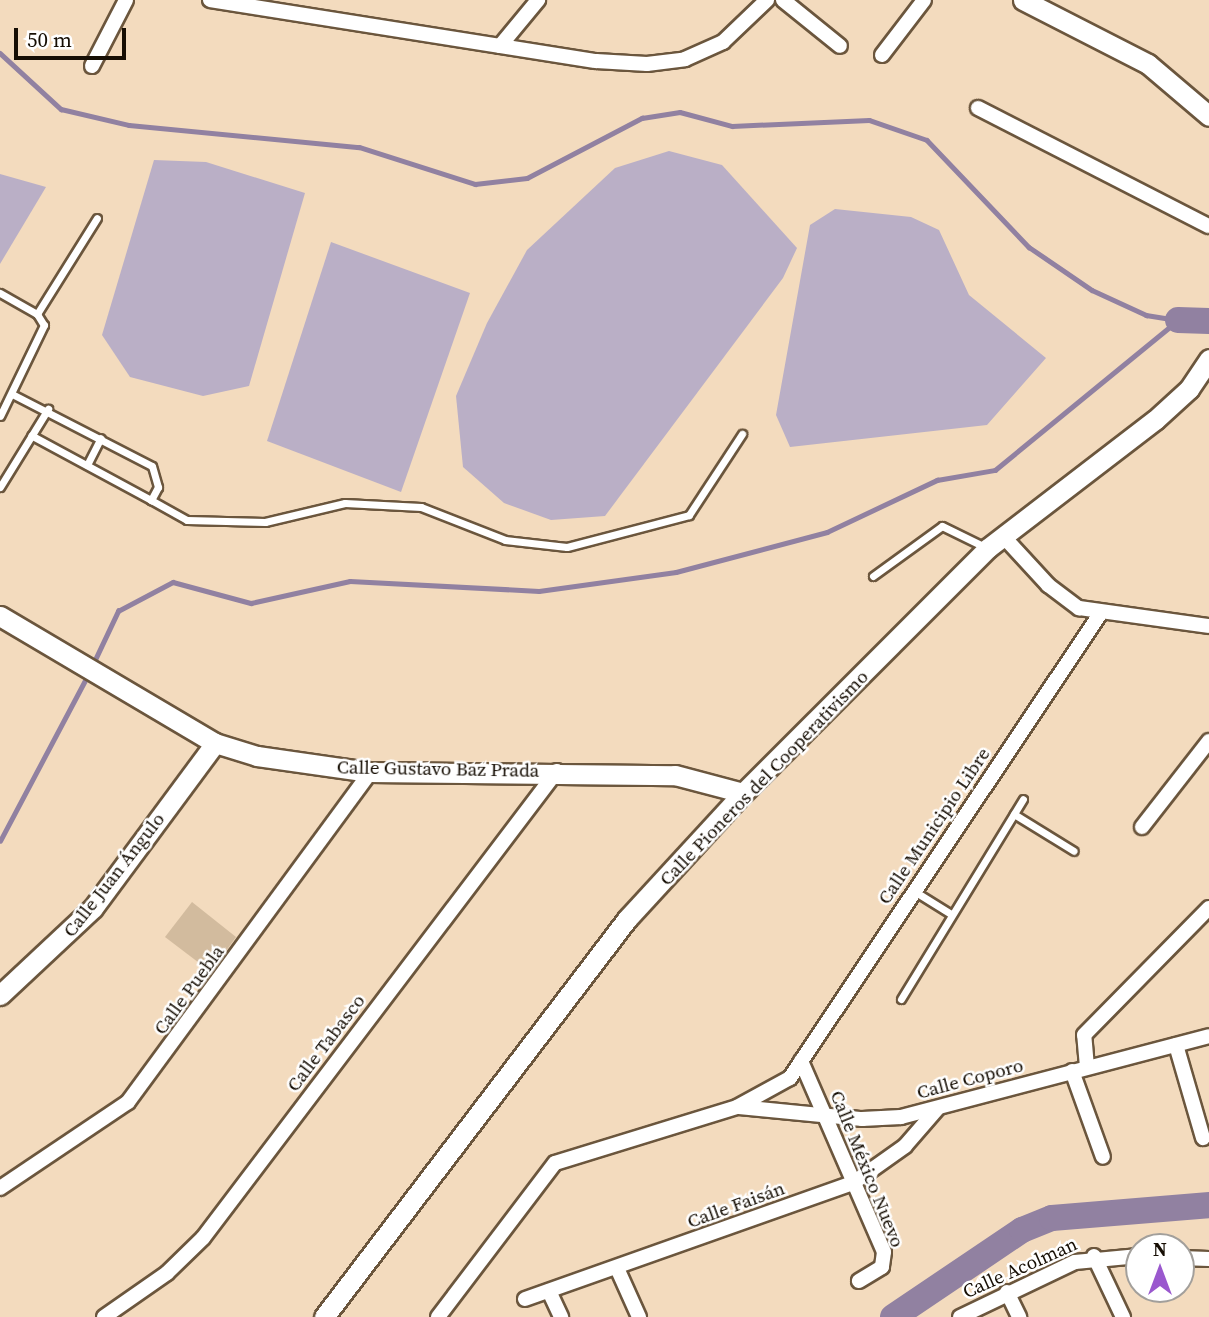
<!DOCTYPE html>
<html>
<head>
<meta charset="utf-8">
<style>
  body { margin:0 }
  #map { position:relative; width:1209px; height:1317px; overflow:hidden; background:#f3dbbe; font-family:"Source Serif 4",serif }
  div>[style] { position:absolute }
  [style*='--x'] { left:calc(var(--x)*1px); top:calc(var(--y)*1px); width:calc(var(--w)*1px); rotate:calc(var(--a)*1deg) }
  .green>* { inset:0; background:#baafc6 }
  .stream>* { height:4.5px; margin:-2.25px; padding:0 2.25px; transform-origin:2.25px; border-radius:2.25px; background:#9181a1 }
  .river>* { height:26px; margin:-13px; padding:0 13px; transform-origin:13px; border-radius:13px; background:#9181a1 }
  .building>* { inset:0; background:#d2bb9e }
  .roads { filter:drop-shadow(2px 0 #6b563d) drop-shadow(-2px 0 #6b563d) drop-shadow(0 2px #6b563d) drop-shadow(0 -2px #6b563d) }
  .lane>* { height:7px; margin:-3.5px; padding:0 3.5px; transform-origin:3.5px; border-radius:3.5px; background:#fff }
  .street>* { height:14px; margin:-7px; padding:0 7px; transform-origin:7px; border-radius:7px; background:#fff }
  .secondary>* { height:19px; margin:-9.5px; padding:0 9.5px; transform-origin:9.5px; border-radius:9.5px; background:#fff }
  span { translate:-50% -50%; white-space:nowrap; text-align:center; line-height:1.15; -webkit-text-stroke:5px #fff; paint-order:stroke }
  .street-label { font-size:19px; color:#160e04 }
  .north { position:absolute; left:1125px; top:1233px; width:70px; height:70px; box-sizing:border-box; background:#fff; border:2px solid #a29f9b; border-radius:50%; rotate:0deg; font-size:19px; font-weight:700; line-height:28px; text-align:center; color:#160e04 }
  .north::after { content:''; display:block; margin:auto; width:24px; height:32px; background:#9a58ce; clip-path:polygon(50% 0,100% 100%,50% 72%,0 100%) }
  .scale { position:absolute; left:14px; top:28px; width:112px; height:32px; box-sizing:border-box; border:4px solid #160e04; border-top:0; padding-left:9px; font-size:21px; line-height:24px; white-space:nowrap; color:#160e04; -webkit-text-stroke:5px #fff; paint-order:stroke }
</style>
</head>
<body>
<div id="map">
  <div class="green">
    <i style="clip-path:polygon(669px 151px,722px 165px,797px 248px,783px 278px,605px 516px,551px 520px,504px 503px,463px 467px,456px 396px,487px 323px,527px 250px,615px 168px)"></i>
    <i style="clip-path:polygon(154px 160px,206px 162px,305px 193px,249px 386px,203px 396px,130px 377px,102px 335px)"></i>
    <i style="clip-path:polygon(0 174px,46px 187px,0 264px)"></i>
    <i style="clip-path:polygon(835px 209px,911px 217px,939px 230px,969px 295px,1046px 358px,987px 425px,790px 447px,776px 415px,810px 225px)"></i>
    <i style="clip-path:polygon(331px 242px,470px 293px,401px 492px,267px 441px)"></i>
  </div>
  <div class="stream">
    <i style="--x:0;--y:53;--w:83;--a:42.6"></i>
    <i style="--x:61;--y:109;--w:70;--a:13.2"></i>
    <i style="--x:129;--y:125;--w:231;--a:5.5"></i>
    <i style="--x:359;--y:147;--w:122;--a:17.7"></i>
    <i style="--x:475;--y:184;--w:52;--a:-6.6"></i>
    <i style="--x:527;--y:178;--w:130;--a:-27.6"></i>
    <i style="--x:642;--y:118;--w:38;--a:-9"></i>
    <i style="--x:680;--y:112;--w:54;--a:15.1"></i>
    <i style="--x:732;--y:126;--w:137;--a:-2.5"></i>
    <i style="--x:869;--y:120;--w:61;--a:19"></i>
    <i style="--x:927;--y:140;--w:148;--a:46.4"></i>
    <i style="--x:1029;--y:247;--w:76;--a:34.3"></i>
    <i style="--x:1092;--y:290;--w:60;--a:24.8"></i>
    <i style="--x:1146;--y:315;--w:31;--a:9"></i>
    <i style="--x:93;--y:664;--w:59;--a:-64.7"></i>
    <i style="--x:118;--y:611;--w:62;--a:-27.8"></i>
    <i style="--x:173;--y:582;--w:81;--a:15.1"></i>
    <i style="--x:251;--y:603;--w:101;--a:-12.5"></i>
    <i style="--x:350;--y:581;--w:189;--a:3"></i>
    <i style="--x:539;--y:591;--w:138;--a:-7.9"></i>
    <i style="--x:676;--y:572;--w:156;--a:-14.8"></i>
    <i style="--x:827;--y:532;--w:122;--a:-25.3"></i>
    <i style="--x:937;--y:480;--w:59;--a:-9.8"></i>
    <i style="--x:995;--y:470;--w:237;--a:-39.3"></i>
    <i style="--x:0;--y:841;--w:188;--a:-62.1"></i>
  </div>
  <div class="river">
    <i style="--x:1178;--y:320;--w:31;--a:2"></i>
    <i style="--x:893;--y:1317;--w:156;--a:-34"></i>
    <i style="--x:1022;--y:1230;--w:32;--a:-22"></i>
    <i style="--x:1052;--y:1218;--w:158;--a:-4.7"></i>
  </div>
  <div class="building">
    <i style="clip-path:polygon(192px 902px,236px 937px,211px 972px,165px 937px)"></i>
  </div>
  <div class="roads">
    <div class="lane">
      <i style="--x:0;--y:293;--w:43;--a:29.6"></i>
      <i style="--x:37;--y:314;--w:13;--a:58"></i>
      <i style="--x:44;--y:325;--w:101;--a:115.8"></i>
      <i style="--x:37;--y:314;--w:113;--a:-58"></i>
      <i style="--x:12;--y:394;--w:157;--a:27.2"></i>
      <i style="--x:152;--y:466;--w:22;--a:74"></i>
      <i style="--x:158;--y:487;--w:15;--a:118"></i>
      <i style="--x:151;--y:500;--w:136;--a:-151.6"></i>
      <i style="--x:87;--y:465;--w:30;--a:-63"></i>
      <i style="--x:0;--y:487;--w:92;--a:-58.4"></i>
      <i style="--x:151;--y:500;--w:41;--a:29.1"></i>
      <i style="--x:187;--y:520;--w:78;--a:1.5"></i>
      <i style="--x:265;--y:522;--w:82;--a:-13.4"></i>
      <i style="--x:345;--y:503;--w:76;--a:3"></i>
      <i style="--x:421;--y:507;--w:90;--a:21.4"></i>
      <i style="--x:505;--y:540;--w:62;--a:6.4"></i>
      <i style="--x:567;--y:547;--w:126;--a:-14.7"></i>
      <i style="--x:689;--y:515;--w:97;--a:-56.8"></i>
      <i style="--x:873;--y:576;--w:85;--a:-35.9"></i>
      <i style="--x:942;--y:526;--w:50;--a:26.1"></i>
      <i style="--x:1014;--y:814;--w:70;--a:31.7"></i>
      <i style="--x:914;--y:891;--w:44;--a:31.9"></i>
      <i style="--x:901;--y:999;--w:234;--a:-58.6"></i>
    </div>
    <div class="street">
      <i style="--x:210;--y:0;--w:391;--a:9"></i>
      <i style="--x:596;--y:61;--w:51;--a:3.4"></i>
      <i style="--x:647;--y:64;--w:38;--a:-7"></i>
      <i style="--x:685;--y:59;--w:42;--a:-24.1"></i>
      <i style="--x:723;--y:42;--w:61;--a:-43.7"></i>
      <i style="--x:783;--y:0;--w:73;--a:38.9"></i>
      <i style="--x:500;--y:46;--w:60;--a:-50.4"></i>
      <i style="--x:882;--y:55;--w:69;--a:-52.6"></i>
      <i style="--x:92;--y:66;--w:74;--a:-62.7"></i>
      <i style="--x:978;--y:108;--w:259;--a:27.1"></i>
      <i style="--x:1003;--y:536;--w:67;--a:47.4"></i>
      <i style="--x:1048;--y:585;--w:39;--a:37"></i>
      <i style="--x:1079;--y:608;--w:131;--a:7.9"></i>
      <i style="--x:1142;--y:827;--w:109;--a:-52.1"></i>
      <i style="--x:1176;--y:1045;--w:97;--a:73.8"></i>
      <i style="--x:801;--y:1061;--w:208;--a:66.5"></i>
      <i style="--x:884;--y:1252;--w:15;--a:98"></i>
      <i style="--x:882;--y:1267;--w:27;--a:149"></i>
      <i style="--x:1087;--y:1067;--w:32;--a:-95"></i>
      <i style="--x:1084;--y:1035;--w:178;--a:-45.5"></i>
      <i style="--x:1072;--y:1071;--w:91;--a:70.2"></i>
      <i style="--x:739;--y:1107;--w:124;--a:5.6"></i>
      <i style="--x:862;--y:1119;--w:39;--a:-3"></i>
      <i style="--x:901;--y:1117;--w:318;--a:-14.7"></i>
      <i style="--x:0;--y:1188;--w:154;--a:-33.9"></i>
      <i style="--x:128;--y:1102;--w:409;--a:-53.7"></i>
      <i style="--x:1094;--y:1256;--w:68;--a:64.6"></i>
      <i style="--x:1181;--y:1258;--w:28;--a:2"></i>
      <i style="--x:617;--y:1268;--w:54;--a:65.8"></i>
      <i style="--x:549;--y:1291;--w:29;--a:65"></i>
      <i style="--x:1007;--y:1292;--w:28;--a:64"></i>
      <i style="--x:525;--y:1299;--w:348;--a:-19.5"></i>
      <i style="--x:853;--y:1183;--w:64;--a:-35.4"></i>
      <i style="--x:905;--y:1146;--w:49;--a:-49.1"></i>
      <i style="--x:104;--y:1317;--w:77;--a:-34.9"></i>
      <i style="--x:167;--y:1273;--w:50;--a:-44.2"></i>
      <i style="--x:203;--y:1238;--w:586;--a:-52.84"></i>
      <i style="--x:438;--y:1317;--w:193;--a:-52.8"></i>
      <i style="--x:555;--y:1163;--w:190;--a:-17.1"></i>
      <i style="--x:737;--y:1107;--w:60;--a:-28.7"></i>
      <i style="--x:790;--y:1078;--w:558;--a:-56.25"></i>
      <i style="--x:960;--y:1317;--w:127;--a:-25.6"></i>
      <i style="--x:1075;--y:1262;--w:64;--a:-5.4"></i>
    </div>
    <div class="secondary">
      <i style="--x:1023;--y:0;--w:140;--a:27.1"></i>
      <i style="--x:1148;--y:64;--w:80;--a:40.4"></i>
      <i style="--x:0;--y:616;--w:250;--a:30.6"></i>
      <i style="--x:215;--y:743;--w:44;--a:17.2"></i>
      <i style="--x:257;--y:756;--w:114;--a:8.1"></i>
      <i style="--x:370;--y:772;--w:305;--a:0.6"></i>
      <i style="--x:675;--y:775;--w:70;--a:14.8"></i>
      <i style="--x:0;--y:995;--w:127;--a:-43.1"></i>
      <i style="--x:93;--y:908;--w:205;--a:-53.5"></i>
      <i style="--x:324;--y:1317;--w:500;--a:-52.72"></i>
      <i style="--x:627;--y:919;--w:171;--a:-47.4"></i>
      <i style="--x:743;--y:793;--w:346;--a:-45"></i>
      <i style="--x:988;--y:548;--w:210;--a:-37.5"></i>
      <i style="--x:1155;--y:420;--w:46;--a:-42.4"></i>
      <i style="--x:1189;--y:389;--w:36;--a:-56"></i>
    </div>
  </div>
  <div class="street-label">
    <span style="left:438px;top:769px;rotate:1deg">Calle Gustavo Baz Prada</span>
    <span style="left:764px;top:778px;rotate:-46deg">Calle Pioneros del Cooperativismo</span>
    <span style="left:934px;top:826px;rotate:-56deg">Calle Municipio Libre</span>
    <span style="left:114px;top:875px;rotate:-52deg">Calle Juan Ángulo</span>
    <span style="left:189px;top:990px;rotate:-54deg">Calle Puebla</span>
    <span style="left:326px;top:1043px;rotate:-53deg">Calle Tabasco</span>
    <span style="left:970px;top:1079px;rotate:-15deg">Calle Coporo</span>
    <span style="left:867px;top:1169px;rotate:68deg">Calle México Nuevo</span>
    <span style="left:736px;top:1205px;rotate:-20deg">Calle Faisán</span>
    <span style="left:1020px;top:1268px;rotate:-24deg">Calle Acolman</span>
  </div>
  <div class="north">N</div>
  <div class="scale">50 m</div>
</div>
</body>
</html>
